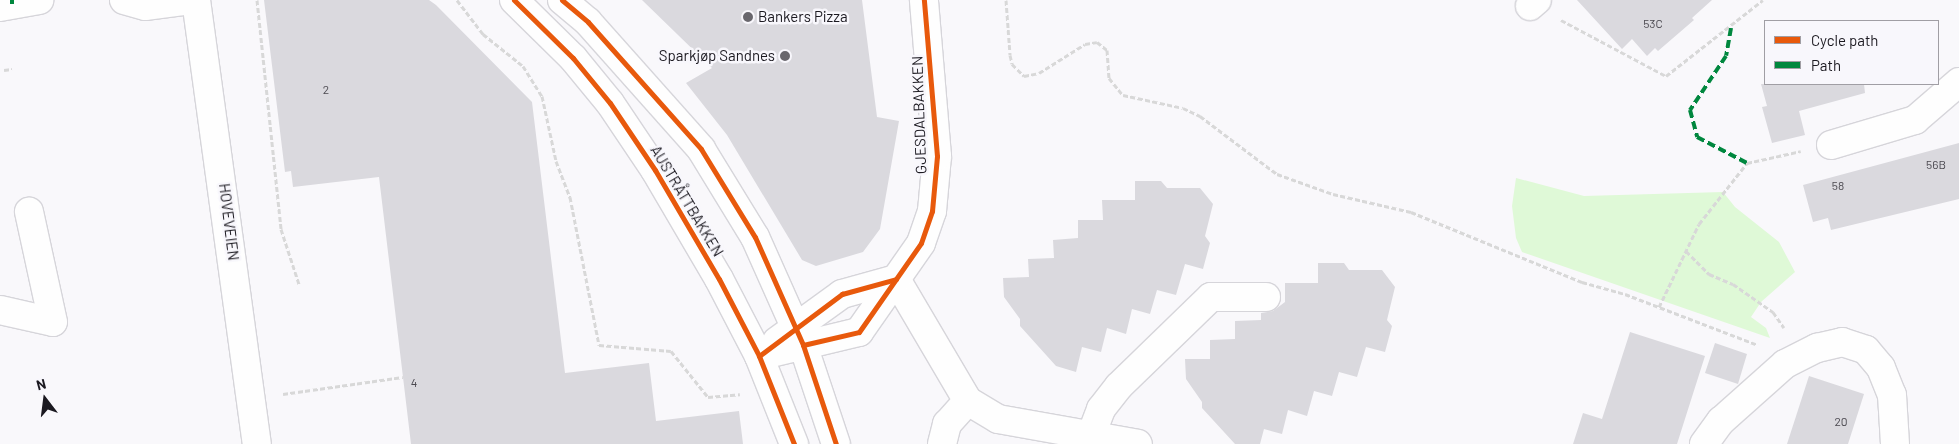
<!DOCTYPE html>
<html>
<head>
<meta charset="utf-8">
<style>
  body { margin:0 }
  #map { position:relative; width:1959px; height:444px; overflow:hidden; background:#f9f8fb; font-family:Barlow,sans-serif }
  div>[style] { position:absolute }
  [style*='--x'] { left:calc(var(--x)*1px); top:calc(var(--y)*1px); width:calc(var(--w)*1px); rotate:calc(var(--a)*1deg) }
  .green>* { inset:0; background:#dff9d7 }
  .building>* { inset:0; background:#dad9de }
  .path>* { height:3px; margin-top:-1.5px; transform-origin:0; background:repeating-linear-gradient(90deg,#d8d8d8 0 5px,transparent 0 7.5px) }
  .roads { filter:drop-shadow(1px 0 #d6d5da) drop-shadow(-1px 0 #d6d5da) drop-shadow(0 1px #d6d5da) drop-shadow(0 -1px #d6d5da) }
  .minor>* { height:28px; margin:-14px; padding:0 14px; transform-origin:14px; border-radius:14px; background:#fefefe }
  .major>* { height:28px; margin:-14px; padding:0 14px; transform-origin:14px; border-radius:14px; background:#fefefe }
  .quiet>* { height:4px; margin-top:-2px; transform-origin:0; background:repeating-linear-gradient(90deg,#00873e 0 8px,transparent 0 12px) }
  .cycleway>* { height:5px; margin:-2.5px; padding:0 2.5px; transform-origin:2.5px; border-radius:2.5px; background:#e8590c }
  .dots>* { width:14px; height:14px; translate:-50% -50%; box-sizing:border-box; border:2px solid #f8f7fc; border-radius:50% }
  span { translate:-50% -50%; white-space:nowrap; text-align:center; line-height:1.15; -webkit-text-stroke:5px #f8f7fc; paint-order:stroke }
  .number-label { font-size:12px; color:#4b4950 }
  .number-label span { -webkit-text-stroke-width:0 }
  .poi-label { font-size:15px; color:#1b1920 }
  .left { translate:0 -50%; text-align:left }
  .right { translate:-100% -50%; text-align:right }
  .street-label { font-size:15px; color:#1b1920 }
  .legend { position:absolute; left:1764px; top:20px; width:175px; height:65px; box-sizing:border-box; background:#f8f7fc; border:1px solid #a09ea4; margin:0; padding:6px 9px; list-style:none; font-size:15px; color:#1b1920 }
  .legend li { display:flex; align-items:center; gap:10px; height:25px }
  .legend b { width:25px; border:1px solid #a09ea4 }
  .north { position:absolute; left:20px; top:374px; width:50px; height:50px; -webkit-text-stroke:4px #f8f7fc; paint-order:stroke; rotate:345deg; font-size:14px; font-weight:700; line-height:20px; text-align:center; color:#1b1920 }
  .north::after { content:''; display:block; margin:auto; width:18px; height:22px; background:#1b1920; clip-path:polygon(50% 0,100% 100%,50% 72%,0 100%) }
</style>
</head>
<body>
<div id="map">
  <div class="green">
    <i style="clip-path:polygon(1516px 178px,1584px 196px,1723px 192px,1735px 207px,1779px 242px,1795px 272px,1761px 302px,1751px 317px,1766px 328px,1770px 338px,1522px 252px,1516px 238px,1512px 206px)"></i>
  </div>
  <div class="building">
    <i style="clip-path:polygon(264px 0,429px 0,436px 5px,532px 102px,565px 373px,649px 363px,656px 421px,739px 411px,743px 444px,411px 444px,379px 177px,293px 187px,291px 171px,285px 172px)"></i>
    <i style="clip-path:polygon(642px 0,862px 0,877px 117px,899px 121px,880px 229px,863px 252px,816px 266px,802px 260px,727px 135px,686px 83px,712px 68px)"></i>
    <i style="clip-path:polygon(1577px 0,1712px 0,1692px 18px,1694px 20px,1658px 51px,1655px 48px,1647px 56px,1632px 39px,1622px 49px)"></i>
    <i style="clip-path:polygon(1761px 84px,1864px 84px,1865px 93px,1799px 111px,1805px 135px,1772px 143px,1762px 107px,1767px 106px)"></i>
    <i style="clip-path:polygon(1959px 143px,1959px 199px,1831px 230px,1828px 218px,1813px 222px,1803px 185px)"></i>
    <i style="clip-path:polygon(1135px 181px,1161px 181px,1167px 188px,1200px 188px,1213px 204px,1205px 236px,1210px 243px,1203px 269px,1185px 264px,1176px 295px,1157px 290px,1150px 314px,1132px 309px,1126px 334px,1107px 328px,1101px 352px,1082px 347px,1076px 372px,1056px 366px,1020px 326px,1020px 319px,1004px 297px,1003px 278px,1029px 277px,1028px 259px,1054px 258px,1053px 240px,1078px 238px,1078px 220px,1103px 220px,1102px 200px,1135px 200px)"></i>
    <i style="clip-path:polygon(1318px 263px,1344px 263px,1349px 270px,1382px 270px,1395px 287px,1387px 320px,1392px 326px,1385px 352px,1366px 347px,1357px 377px,1339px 372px,1332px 396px,1314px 391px,1307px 416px,1288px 410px,1282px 434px,1264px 429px,1260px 444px,1235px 444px,1202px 408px,1202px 402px,1186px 379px,1185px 359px,1210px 359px,1210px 340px,1235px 339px,1235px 321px,1261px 320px,1261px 313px,1273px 311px,1285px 302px,1285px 283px,1318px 283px)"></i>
    <i style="clip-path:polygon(1630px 332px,1705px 356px,1677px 444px,1573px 444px,1583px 413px,1602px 419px)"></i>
    <i style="clip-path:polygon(1715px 343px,1747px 354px,1738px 384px,1705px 373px)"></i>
    <i style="clip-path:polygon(1809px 376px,1864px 394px,1848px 444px,1787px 444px)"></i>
  </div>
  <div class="path">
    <i style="--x:257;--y:0;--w:230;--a:84"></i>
    <i style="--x:281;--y:229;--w:58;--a:71.9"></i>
    <i style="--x:457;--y:0;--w:43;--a:52.6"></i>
    <i style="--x:483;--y:34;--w:51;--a:38.7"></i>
    <i style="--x:523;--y:66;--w:36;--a:58"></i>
    <i style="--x:542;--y:96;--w:66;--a:77.8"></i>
    <i style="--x:556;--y:161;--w:39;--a:69"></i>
    <i style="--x:570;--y:197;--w:151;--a:78.9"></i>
    <i style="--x:599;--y:345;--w:72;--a:4.8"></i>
    <i style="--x:671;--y:351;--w:59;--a:51.2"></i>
    <i style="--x:708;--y:397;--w:32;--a:-5"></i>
    <i style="--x:1006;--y:0;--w:55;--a:85.8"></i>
    <i style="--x:1010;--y:55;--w:9;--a:77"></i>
    <i style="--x:1012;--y:64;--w:17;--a:45"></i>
    <i style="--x:1024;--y:76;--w:15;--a:-11"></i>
    <i style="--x:1039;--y:73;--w:54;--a:-32.2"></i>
    <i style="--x:1085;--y:44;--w:12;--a:-9"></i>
    <i style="--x:1097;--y:42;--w:13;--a:39"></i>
    <i style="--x:1107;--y:50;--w:28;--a:86"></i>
    <i style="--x:1109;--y:78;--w:22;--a:51"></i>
    <i style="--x:1123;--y:95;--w:61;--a:12.2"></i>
    <i style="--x:1183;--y:108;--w:19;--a:25"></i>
    <i style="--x:1200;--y:116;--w:96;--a:37"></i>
    <i style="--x:1277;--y:174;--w:59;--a:19.7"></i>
    <i style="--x:1333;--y:194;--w:80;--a:13"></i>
    <i style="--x:1411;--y:212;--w:185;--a:22.3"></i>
    <i style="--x:1582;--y:282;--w:45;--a:15.6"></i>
    <i style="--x:1625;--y:294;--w:142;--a:21"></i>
    <i style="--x:1561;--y:20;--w:119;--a:28.1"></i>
    <i style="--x:1666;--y:76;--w:123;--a:-38.1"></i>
    <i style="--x:4;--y:70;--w:8;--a:-7"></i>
    <i style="--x:1686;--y:251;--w:33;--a:45"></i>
    <i style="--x:1709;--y:274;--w:26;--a:23"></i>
    <i style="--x:1733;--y:284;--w:49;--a:35"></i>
    <i style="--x:1773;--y:312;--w:19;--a:55"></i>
    <i style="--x:1659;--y:307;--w:92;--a:-64.3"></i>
    <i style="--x:1699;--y:224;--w:78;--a:-51.8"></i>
    <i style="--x:1747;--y:163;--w:55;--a:-12.5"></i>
    <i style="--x:283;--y:394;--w:121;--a:-8.1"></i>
  </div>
  <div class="roads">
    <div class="minor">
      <i style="--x:124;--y:0;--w:22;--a:16"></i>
      <i style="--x:145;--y:6;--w:46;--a:-7.4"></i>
      <i style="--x:1530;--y:6;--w:9;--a:-41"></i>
      <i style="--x:0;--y:7;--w:40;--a:-10"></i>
      <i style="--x:1831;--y:145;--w:88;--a:-16.6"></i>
      <i style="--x:1915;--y:120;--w:58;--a:-40.8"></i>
      <i style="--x:896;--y:279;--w:142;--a:59.5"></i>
      <i style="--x:968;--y:401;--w:35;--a:31"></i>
      <i style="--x:998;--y:419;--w:142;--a:10.1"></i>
      <i style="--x:0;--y:310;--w:54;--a:12.8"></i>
      <i style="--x:53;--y:322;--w:113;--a:-102.3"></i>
      <i style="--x:777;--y:341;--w:80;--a:-35.9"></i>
      <i style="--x:842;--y:294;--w:56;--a:-15.5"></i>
      <i style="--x:759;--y:356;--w:103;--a:-13.5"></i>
      <i style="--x:859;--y:332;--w:108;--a:-55.1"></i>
      <i style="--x:921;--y:243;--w:34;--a:-71"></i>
      <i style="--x:932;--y:211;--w:55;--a:-84.8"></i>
      <i style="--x:937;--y:156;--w:157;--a:-94.8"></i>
      <i style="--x:1090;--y:438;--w:31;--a:-69"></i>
      <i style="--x:1101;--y:409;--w:29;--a:-52"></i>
      <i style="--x:1119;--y:386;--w:128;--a:-44.1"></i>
      <i style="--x:1211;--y:297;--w:55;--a:0"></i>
      <i style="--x:942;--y:444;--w:21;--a:-76"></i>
      <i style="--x:947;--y:424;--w:31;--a:-48"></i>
      <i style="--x:1704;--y:444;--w:29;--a:-54"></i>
      <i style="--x:1721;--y:421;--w:86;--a:-41.7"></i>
      <i style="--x:1785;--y:364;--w:36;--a:-27"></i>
      <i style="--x:1817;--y:348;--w:26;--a:-13"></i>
      <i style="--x:1842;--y:342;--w:25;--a:18"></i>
      <i style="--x:1866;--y:350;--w:23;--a:50"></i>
      <i style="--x:1881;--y:368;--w:29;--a:68"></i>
      <i style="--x:1892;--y:395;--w:49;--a:86.5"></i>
    </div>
    <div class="major">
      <i style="--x:196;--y:0;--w:448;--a:82.2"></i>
      <i style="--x:514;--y:0;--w:83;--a:44.5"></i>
      <i style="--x:573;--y:58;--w:58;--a:50.6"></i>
      <i style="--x:610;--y:103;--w:81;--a:56.1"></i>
      <i style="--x:655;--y:170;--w:126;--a:59.6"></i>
      <i style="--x:719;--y:279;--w:87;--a:62.5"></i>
      <i style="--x:759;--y:356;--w:95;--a:68.3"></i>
      <i style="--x:562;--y:0;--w:34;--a:40"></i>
      <i style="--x:588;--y:22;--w:170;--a:48.3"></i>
      <i style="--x:701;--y:149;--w:103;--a:58.5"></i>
      <i style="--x:755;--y:237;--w:118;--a:66"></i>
      <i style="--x:803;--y:345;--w:104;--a:71.6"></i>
    </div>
  </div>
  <div class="quiet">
    <i style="--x:12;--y:4;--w:4;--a:-90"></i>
    <i style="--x:1731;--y:28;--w:28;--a:100"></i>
    <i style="--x:1726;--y:56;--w:65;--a:123.7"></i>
    <i style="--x:1690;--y:110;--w:28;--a:75"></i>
    <i style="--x:1697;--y:137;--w:56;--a:27.5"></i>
  </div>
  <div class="cycleway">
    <i style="--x:514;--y:0;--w:83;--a:44.5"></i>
    <i style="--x:573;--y:58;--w:58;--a:50.6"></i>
    <i style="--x:610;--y:103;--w:81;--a:56.1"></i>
    <i style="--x:655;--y:170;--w:126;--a:59.6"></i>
    <i style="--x:719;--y:279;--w:87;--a:62.5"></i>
    <i style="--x:759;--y:356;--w:95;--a:68.3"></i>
    <i style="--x:562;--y:0;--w:34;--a:40"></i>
    <i style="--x:588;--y:22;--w:170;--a:48.3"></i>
    <i style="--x:701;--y:149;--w:103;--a:58.5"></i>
    <i style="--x:755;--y:237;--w:118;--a:66"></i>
    <i style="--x:803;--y:345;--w:104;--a:71.6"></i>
    <i style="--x:803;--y:345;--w:57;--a:-13.1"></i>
    <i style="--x:859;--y:332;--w:108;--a:-55.1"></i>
    <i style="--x:921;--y:243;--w:34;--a:-71"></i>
    <i style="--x:932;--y:211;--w:55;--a:-84.8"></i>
    <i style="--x:937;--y:156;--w:157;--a:-94.8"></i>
    <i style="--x:759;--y:356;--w:104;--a:-36.8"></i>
    <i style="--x:842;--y:294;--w:56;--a:-15.5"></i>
  </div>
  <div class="dots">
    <i style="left:748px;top:17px;background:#69676d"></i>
    <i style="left:785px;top:56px;background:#69676d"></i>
  </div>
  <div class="number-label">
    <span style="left:1653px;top:24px">53C</span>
    <span style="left:326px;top:90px">2</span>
    <span style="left:1936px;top:165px">56B</span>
    <span style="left:1838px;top:186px">58</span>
    <span style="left:414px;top:383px">4</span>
    <span style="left:1841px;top:422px">20</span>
  </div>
  <div class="poi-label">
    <span class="left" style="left:758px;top:17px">Bankers Pizza</span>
    <span class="right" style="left:775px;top:56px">Sparkjøp Sandnes</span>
  </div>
  <div class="street-label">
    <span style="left:919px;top:115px;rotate:-92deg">GJESDALBAKKEN</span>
    <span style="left:687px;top:201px;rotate:59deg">AUSTRÅTTBAKKEN</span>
    <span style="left:229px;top:222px;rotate:83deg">HOVEVEIEN</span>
  </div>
  <ul class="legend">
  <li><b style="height:6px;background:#e8590c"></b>Cycle path</li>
  <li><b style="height:6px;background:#00873e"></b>Path</li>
  </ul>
  <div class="north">N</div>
</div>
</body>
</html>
